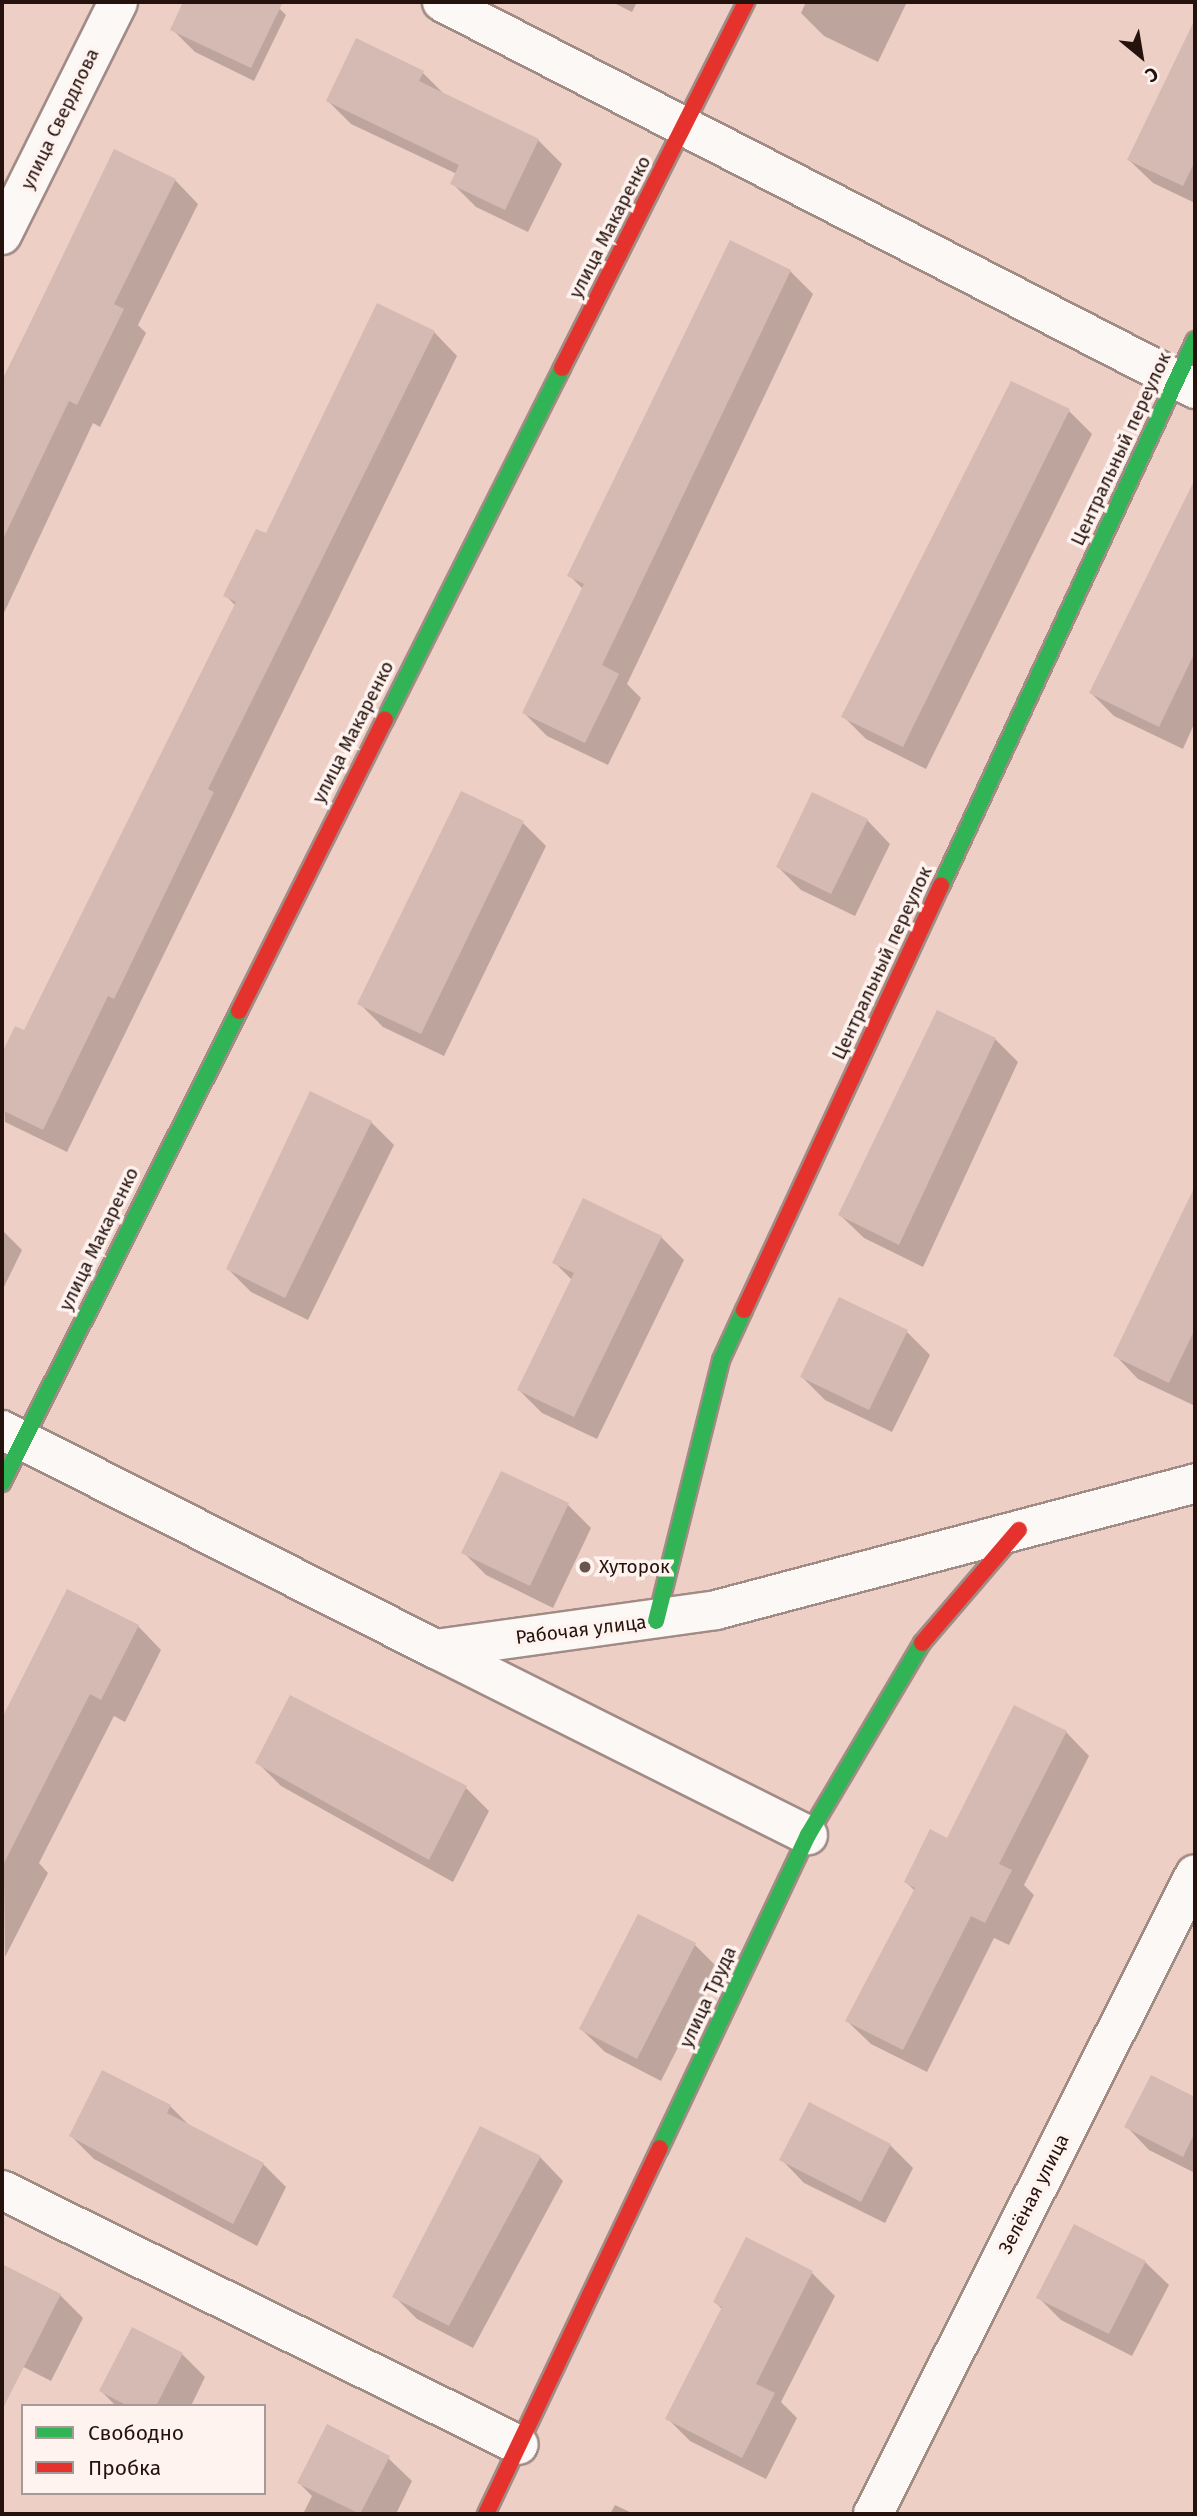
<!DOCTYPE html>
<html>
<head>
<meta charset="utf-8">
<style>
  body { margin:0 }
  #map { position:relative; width:1197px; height:2516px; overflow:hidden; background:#edcfc6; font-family:"Fira Sans",sans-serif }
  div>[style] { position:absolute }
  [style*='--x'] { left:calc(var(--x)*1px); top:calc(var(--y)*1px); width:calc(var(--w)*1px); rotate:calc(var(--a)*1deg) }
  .shadow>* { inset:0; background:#0003 }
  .building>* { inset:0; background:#d4bab2 }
  .roads { filter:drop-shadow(2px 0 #a18b85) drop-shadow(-2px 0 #a18b85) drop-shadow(0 2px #a18b85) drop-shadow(0 -2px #a18b85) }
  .street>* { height:38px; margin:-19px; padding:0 19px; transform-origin:19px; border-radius:19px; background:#fcf8f6 }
  .fast>* { height:16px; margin:-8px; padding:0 8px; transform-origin:8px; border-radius:8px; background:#30b455 }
  .jam>* { height:16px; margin:-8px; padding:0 8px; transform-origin:8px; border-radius:8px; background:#e5322d }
  .dots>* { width:19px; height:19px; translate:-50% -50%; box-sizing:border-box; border:4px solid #fef3ef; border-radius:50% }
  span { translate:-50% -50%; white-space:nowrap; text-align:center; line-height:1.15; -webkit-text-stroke:7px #fef3ef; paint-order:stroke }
  .street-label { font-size:19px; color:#25120d }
  .poi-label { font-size:19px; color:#25120d }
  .left { translate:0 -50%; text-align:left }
  .frame { position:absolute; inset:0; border:4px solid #25120d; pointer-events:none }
  .legend { position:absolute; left:21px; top:2404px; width:245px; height:91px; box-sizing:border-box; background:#fef3ef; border:2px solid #a79995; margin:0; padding:9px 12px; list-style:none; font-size:21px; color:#25120d }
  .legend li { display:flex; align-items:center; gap:14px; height:35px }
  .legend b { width:35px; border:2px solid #a79995 }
  .north { position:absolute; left:1106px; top:21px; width:70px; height:70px; -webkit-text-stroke:5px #fef3ef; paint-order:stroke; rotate:150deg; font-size:19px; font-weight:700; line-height:28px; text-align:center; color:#25120d }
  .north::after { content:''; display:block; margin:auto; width:24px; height:32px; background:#25120d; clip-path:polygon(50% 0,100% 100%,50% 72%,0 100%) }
</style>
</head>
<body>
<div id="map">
  <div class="shadow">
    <i style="clip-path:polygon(185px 2px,273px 2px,286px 15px,254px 81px,195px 52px,172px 29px)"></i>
    <i style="clip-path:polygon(612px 2px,637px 2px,632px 12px)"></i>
    <i style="clip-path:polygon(806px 2px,907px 2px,878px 62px,824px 36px,801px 13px)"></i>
    <i style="clip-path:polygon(1192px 29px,1195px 30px,1195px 203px,1153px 183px,1129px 160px)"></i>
    <i style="clip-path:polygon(423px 73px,446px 96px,538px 140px,562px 164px,528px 232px,476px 207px,452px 183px,457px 174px,351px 124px,328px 101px)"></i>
    <i style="clip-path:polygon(115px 151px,175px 180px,198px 204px,138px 325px,146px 333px,100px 427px,93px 423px,2px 617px,2px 381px)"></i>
    <i style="clip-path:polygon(790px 271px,813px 294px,627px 684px,641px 698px,608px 765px,547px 736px,524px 713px,583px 589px,570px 576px)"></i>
    <i style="clip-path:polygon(434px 332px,457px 356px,67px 1152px,5px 1122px,2px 1057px,16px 1028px,25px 1033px,236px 606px,225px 595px)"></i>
    <i style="clip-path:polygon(1069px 411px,1092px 434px,926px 769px,866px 739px,843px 716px)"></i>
    <i style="clip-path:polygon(1195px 483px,1195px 722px,1183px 749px,1114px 716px,1091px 693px)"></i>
    <i style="clip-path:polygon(867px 820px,890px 844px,855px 916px,801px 890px,778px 867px)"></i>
    <i style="clip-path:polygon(523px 823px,546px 846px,444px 1056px,383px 1027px,360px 1004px)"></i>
    <i style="clip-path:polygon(995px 1039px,1018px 1062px,923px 1267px,864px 1238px,840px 1215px)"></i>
    <i style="clip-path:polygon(371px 1122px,394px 1145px,308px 1320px,251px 1292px,228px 1269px)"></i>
    <i style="clip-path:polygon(1195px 1189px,1195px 1399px,1193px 1405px,1138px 1379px,1115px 1355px)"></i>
    <i style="clip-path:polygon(2px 1230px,22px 1250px,2px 1291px)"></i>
    <i style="clip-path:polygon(661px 1237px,684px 1260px,597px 1439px,542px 1413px,519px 1390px,573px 1281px,554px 1262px)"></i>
    <i style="clip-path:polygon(907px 1332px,930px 1355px,892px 1432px,825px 1400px,802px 1377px)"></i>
    <i style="clip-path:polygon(502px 1473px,568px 1505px,591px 1528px,553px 1608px,486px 1575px,463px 1552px)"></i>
    <i style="clip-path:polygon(68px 1591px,138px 1626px,161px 1650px,125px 1722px,114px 1716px,39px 1863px,48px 1873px,5px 1957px,2px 1729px)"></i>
    <i style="clip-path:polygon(1066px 1732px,1089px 1756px,1024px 1885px,1034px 1895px,1009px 1945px,994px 1938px,927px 2072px,871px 2044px,847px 2021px,915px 1891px,906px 1882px)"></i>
    <i style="clip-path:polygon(258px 1763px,466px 1788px,489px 1811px,453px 1882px,281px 1786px)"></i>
    <i style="clip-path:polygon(638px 1916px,695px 1945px,718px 1968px,661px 2081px,605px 2052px,581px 2029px)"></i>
    <i style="clip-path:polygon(1152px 2077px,1195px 2099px,1195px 2173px,1149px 2150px,1126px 2126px)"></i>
    <i style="clip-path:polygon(170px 2106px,191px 2127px,263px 2164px,286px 2187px,257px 2246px,94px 2159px,71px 2136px)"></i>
    <i style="clip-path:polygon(890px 2145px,913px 2168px,885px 2223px,804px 2183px,781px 2159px)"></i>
    <i style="clip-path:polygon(540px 2157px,563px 2181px,473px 2348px,417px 2319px,394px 2296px)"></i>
    <i style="clip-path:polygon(747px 2240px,812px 2273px,835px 2296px,781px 2402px,797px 2418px,766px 2479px,690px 2441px,667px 2418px,723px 2310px,715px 2302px)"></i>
    <i style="clip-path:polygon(1145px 2262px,1169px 2285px,1132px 2356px,1061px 2320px,1038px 2297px)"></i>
    <i style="clip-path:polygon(4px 2267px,60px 2295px,83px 2318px,51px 2381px,2px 2356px)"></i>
    <i style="clip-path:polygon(182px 2354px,205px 2377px,191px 2406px,116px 2406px,101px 2391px)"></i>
    <i style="clip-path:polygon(388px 2458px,412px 2481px,396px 2514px,303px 2514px,312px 2496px,299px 2483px)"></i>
    <i style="clip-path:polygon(615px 2505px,634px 2514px,610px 2514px)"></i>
  </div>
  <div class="building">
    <i style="clip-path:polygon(183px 2px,283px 2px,251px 68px,170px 30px)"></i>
    <i style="clip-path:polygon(1195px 19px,1195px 161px,1183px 186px,1127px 160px)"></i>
    <i style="clip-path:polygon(356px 38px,424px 71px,419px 81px,539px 139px,505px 210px,450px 184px,459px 165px,326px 101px)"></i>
    <i style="clip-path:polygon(114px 149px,176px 179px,114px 304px,124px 309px,77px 405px,69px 401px,2px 541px,2px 382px)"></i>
    <i style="clip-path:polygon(730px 240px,791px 270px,602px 665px,619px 674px,585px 743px,522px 713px,584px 584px,567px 576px)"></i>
    <i style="clip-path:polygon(377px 303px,435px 331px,208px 789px,214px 792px,114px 999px,108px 996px,43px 1130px,2px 1110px,2px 1053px,15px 1026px,24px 1030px,236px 602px,223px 596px,256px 529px,266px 533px)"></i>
    <i style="clip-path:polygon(1011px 381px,1070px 409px,903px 747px,841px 717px)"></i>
    <i style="clip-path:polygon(1195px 479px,1195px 652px,1159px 727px,1089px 693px)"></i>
    <i style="clip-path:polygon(461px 791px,524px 821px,421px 1034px,357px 1004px)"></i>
    <i style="clip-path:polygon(812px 792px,868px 819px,831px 894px,776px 867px)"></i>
    <i style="clip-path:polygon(937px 1010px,996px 1038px,899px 1245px,838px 1215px)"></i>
    <i style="clip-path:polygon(310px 1091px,372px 1121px,285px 1298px,226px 1269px)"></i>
    <i style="clip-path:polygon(1195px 1186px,1195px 1329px,1169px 1383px,1113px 1356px)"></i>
    <i style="clip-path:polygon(583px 1198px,662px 1236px,574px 1417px,517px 1390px,574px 1273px,552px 1263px)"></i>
    <i style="clip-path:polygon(839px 1297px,908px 1330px,869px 1410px,800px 1377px)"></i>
    <i style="clip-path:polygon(501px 1471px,569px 1503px,530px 1586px,461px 1553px)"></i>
    <i style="clip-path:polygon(67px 1589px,139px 1625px,101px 1700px,90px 1694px,2px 1867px,2px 1718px)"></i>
    <i style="clip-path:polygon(290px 1695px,467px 1786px,429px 1860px,255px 1763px)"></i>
    <i style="clip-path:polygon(1014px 1705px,1067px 1731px,999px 1864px,1012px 1870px,985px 1923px,971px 1916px,903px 2050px,845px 2021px,915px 1888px,904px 1882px,930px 1829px,947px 1838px)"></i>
    <i style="clip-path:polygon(638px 1914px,696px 1943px,637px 2059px,579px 2029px)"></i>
    <i style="clip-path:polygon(102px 2070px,171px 2105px,167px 2113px,264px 2163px,233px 2224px,69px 2136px)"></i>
    <i style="clip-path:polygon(1151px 2075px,1195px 2097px,1195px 2132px,1183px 2157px,1124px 2127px)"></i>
    <i style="clip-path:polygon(809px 2102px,891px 2144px,861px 2202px,779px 2160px)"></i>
    <i style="clip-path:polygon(480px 2126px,541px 2156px,449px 2326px,392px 2297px)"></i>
    <i style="clip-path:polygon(1074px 2224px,1146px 2261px,1109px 2334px,1036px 2298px)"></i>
    <i style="clip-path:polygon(746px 2237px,813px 2271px,756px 2384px,775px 2393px,742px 2458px,665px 2419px,722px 2307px,713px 2302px)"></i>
    <i style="clip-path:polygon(2px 2264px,61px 2294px,2px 2410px)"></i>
    <i style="clip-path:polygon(132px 2327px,183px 2353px,156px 2406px,128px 2406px,99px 2391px)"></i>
    <i style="clip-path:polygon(327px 2424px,390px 2456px,360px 2514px,297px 2483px)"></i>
  </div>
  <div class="roads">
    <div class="street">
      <i style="--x:442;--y:2;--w:847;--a:27.2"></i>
      <i style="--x:2;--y:235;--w:260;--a:-63.5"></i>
      <i style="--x:2;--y:1430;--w:486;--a:26.8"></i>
      <i style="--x:436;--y:1649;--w:283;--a:-7.9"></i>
      <i style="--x:716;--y:1610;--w:496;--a:-14.8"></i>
      <i style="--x:436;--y:1649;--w:416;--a:26.6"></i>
      <i style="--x:2;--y:2190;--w:576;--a:26.25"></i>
      <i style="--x:873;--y:2514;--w:716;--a:-63.29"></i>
    </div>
    <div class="fast">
      <i style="--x:385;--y:720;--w:394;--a:-63.3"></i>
      <i style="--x:941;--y:886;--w:602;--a:-65.05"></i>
      <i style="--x:2;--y:1483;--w:528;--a:-63.34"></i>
      <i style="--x:656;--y:1621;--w:269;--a:-76"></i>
      <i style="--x:721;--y:1360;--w:55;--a:-65.3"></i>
      <i style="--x:660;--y:2148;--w:346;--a:-64.7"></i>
      <i style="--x:808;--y:1835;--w:223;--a:-59.3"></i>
    </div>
    <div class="jam">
      <i style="--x:562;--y:368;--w:410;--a:-63.3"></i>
      <i style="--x:239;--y:1011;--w:326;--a:-63.4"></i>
      <i style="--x:744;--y:1310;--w:468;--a:-65.1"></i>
      <i style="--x:922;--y:1643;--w:149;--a:-49.4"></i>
      <i style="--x:486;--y:2514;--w:405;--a:-64.6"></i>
    </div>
  </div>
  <div class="dots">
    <i style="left:585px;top:1567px;background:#6b544e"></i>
  </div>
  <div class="street-label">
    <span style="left:60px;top:119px;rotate:-64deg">улица Свердлова</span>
    <span style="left:610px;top:227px;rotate:-63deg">улица Макаренко</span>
    <span style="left:1121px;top:449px;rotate:-65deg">Центральный переулок</span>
    <span style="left:353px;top:732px;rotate:-63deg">улица Макаренко</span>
    <span style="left:882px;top:963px;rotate:-65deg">Центральный переулок</span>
    <span style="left:99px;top:1239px;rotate:-64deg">улица Макаренко</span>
    <span style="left:581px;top:1630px;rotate:-7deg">Рабочая улица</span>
    <span style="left:708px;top:1997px;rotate:-65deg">улица Труда</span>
    <span style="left:1034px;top:2194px;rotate:-63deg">Зелёная улица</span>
  </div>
  <div class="poi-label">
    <span class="left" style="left:599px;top:1567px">Хуторок</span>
  </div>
  <div class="frame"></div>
  <ul class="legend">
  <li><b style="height:9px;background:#30b455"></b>Свободно</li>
  <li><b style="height:9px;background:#e5322d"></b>Пробка</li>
  </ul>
  <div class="north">С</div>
</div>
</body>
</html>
